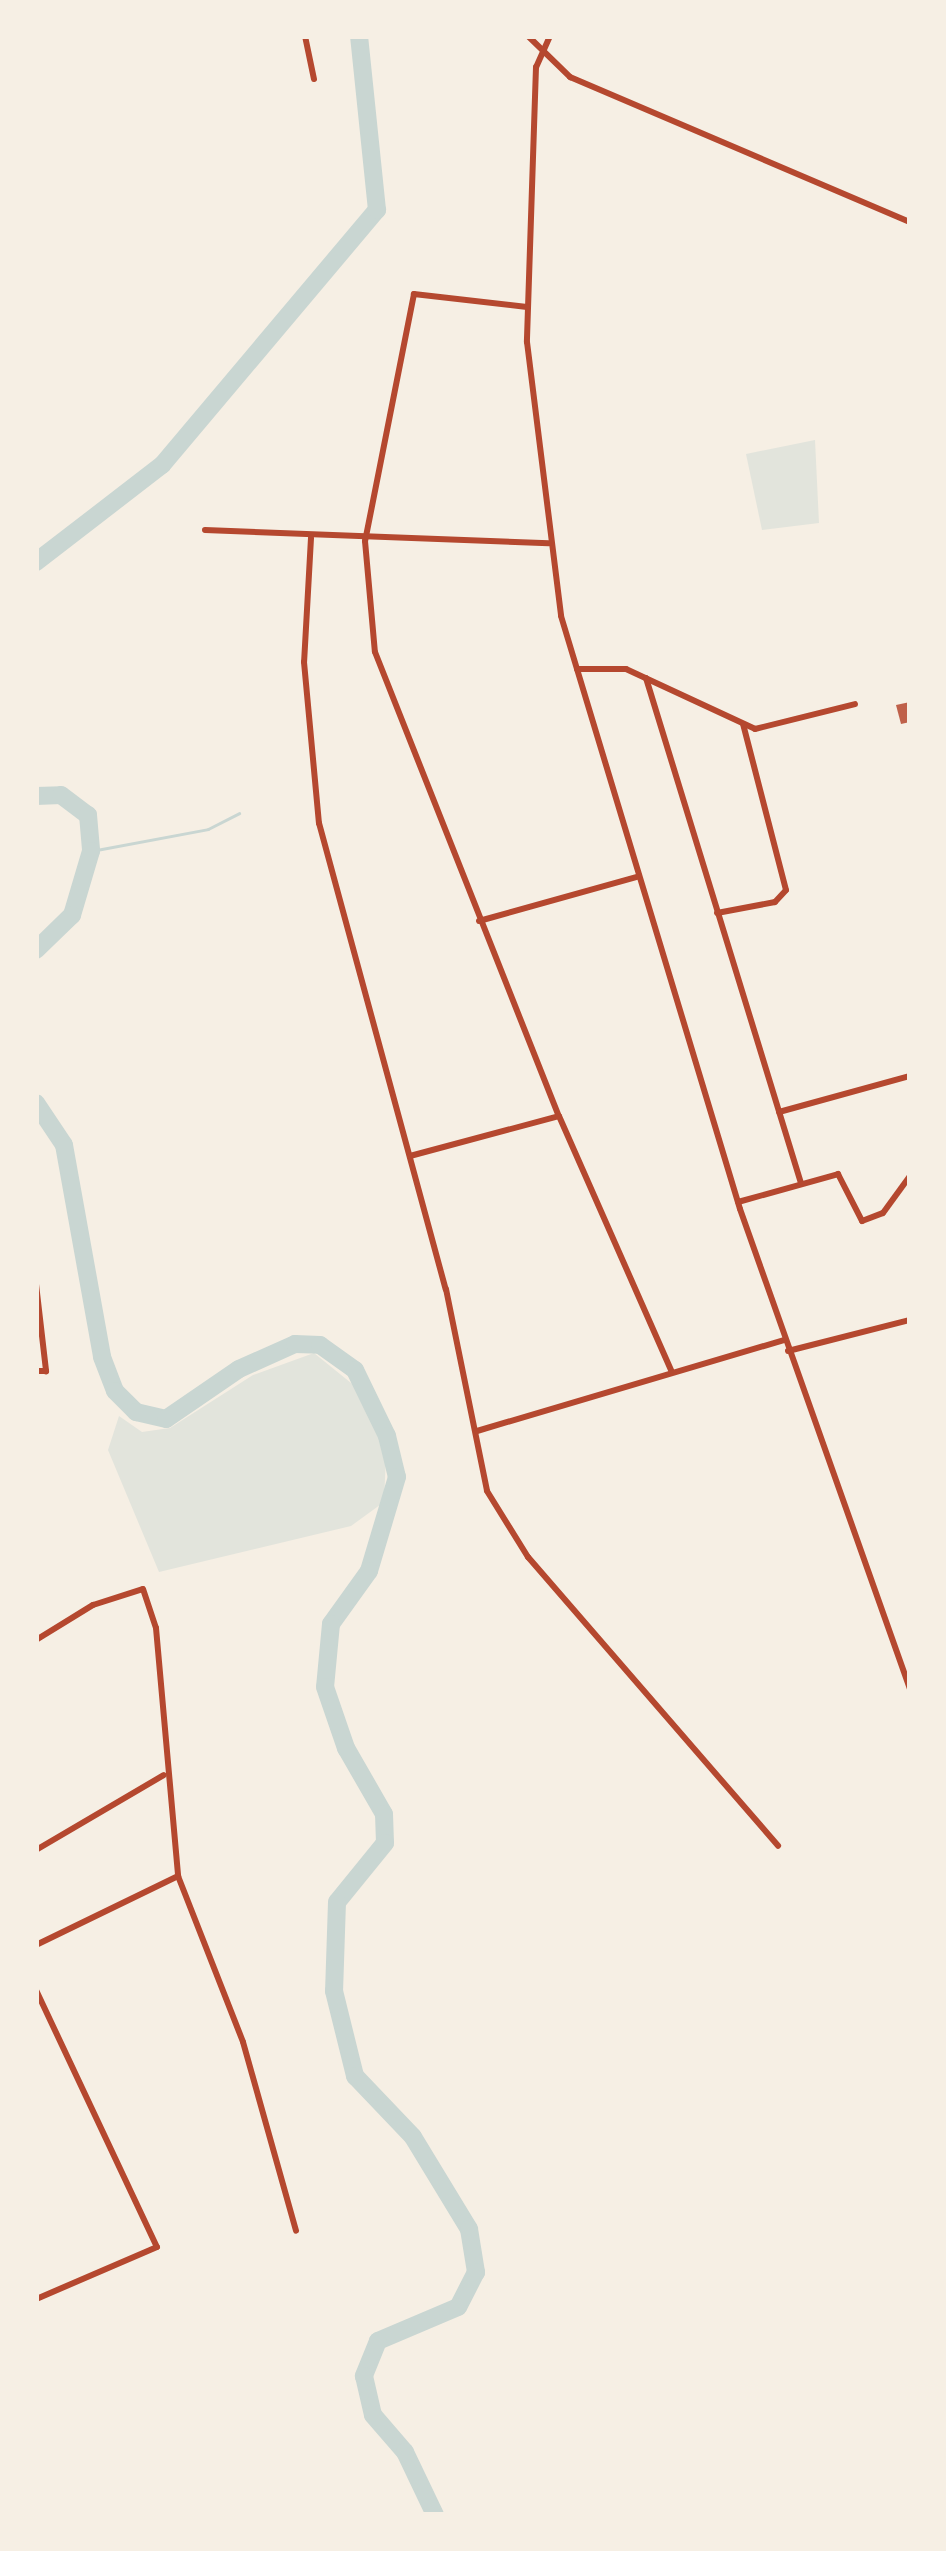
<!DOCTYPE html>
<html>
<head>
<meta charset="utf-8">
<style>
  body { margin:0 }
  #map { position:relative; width:946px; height:2551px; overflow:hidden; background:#f6efe4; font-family:"Golos Text",sans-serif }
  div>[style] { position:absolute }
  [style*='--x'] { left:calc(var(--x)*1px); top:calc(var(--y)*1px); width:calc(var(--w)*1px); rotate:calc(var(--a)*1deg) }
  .green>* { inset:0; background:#e2e4dc }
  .stream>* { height:3px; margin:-1.5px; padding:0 1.5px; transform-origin:1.5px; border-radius:1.5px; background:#c9d6d2 }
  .river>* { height:18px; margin:-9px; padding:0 9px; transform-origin:9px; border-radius:9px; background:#c9d6d2 }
  .building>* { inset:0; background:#bf614a }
  .minor>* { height:6px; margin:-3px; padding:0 3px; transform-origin:3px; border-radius:3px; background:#b5482f }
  span { translate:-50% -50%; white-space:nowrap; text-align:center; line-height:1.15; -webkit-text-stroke:10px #f6efe4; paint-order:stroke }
  .frame { position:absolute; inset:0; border:39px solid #f6efe4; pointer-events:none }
</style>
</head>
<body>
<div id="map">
  <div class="green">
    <i style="clip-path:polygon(815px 440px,819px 523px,762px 530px,746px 454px)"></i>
    <i style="clip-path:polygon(314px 1353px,356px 1387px,371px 1411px,386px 1455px,384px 1502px,351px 1526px,159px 1572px,108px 1450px,119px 1416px,142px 1432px,170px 1428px,253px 1375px)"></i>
  </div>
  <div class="stream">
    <i style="--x:91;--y:851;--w:119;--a:-10.6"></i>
    <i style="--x:208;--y:829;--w:35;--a:-27"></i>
  </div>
  <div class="river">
    <i style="--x:36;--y:562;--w:159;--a:-37.6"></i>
    <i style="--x:162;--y:465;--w:334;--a:-49.9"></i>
    <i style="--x:377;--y:210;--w:175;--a:-95.9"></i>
    <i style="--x:36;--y:796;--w:25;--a:-2"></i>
    <i style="--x:61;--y:795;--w:34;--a:37"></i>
    <i style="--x:88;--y:815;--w:36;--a:85"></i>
    <i style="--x:91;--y:851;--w:67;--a:106.5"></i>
    <i style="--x:72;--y:915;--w:50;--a:135.8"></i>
    <i style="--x:36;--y:1103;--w:50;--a:56.3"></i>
    <i style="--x:64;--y:1145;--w:215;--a:79.8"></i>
    <i style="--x:102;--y:1357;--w:36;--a:69"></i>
    <i style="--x:115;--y:1391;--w:30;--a:45"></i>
    <i style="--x:136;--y:1412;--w:31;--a:13"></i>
    <i style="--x:166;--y:1419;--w:88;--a:-34.4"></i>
    <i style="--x:239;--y:1369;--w:61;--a:-24.1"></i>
    <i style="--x:295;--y:1344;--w:25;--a:2"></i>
    <i style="--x:320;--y:1345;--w:43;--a:35.5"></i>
    <i style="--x:355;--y:1370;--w:73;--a:64.1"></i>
    <i style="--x:387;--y:1436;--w:42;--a:76.3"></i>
    <i style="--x:397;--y:1477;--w:98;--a:106.6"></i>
    <i style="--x:369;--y:1571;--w:65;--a:125.6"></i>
    <i style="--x:331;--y:1624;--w:63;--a:95.4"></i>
    <i style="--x:325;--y:1687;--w:65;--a:71"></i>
    <i style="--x:346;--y:1748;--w:76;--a:60.1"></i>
    <i style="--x:384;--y:1814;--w:29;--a:88"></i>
    <i style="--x:385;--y:1843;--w:76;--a:129.1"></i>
    <i style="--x:337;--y:1902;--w:89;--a:91.9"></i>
    <i style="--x:334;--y:1991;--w:88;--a:76.1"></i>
    <i style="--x:355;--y:2076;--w:84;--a:46.4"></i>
    <i style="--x:413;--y:2137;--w:108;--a:58.7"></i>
    <i style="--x:469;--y:2229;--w:44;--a:80.8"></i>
    <i style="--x:476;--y:2272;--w:39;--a:117"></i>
    <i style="--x:458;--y:2307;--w:87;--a:157"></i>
    <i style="--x:378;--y:2341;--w:38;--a:112"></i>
    <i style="--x:364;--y:2376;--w:40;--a:77"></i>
    <i style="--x:373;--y:2415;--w:49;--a:49.1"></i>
    <i style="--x:405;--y:2452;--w:70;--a:64.5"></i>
  </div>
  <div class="building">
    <i style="clip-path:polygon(910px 702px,910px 722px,901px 724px,896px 705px)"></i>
  </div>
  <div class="minor">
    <i style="--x:305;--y:36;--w:44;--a:78.2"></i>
    <i style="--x:528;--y:36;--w:59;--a:44.3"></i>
    <i style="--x:570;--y:77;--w:370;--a:23.1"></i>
    <i style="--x:550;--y:36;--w:34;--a:114"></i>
    <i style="--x:536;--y:67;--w:275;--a:91.9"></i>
    <i style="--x:527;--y:342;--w:276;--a:82.9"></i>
    <i style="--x:561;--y:616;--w:619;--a:73.2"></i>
    <i style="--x:740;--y:1209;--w:509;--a:70.5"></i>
    <i style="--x:527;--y:307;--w:114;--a:-173.4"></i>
    <i style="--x:414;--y:294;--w:252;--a:101.2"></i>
    <i style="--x:365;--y:541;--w:111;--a:84.9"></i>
    <i style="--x:375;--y:652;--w:499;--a:68.4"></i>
    <i style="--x:559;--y:1116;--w:280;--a:66.2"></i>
    <i style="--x:205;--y:530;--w:344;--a:2.2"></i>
    <i style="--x:311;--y:538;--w:124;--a:93.2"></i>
    <i style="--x:304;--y:662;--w:162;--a:84.7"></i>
    <i style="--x:319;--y:823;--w:483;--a:74.8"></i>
    <i style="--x:446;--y:1289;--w:206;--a:78.5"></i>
    <i style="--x:487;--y:1491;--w:78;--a:58.2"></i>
    <i style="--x:528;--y:1557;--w:382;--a:49.1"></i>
    <i style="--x:577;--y:669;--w:49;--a:0"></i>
    <i style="--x:626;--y:669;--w:142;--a:24.9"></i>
    <i style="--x:755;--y:729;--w:103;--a:-14"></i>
    <i style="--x:646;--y:678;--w:528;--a:72.94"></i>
    <i style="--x:717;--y:913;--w:59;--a:-10.7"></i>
    <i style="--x:775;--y:902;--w:16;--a:-47"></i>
    <i style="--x:786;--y:890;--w:171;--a:-104.5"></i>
    <i style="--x:479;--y:921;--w:164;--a:-15.6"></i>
    <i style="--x:779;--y:1112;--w:136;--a:-15.4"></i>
    <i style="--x:410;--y:1156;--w:154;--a:-15"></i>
    <i style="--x:738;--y:1202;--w:104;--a:-15.6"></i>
    <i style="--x:838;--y:1174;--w:53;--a:62.9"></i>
    <i style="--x:862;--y:1221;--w:22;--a:-21"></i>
    <i style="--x:883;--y:1213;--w:46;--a:-53.9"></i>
    <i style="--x:36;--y:1284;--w:88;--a:83.4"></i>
    <i style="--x:46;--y:1371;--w:10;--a:180"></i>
    <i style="--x:788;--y:1351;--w:126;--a:-14.3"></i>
    <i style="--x:477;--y:1431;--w:320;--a:-16.5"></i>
    <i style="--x:36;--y:1640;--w:67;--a:-31.6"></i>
    <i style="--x:93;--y:1605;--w:52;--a:-17.7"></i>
    <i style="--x:143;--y:1589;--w:41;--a:71.6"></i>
    <i style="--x:156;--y:1628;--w:249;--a:84.9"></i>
    <i style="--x:178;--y:1876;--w:178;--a:68.6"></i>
    <i style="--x:243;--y:2042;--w:196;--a:74.3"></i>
    <i style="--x:36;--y:1850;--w:148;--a:-30.4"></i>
    <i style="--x:36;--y:1945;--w:158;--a:-25.9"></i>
    <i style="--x:36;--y:1990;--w:284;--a:64.8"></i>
    <i style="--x:157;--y:2247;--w:132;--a:156.7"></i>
  </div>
  <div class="frame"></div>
</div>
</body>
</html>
